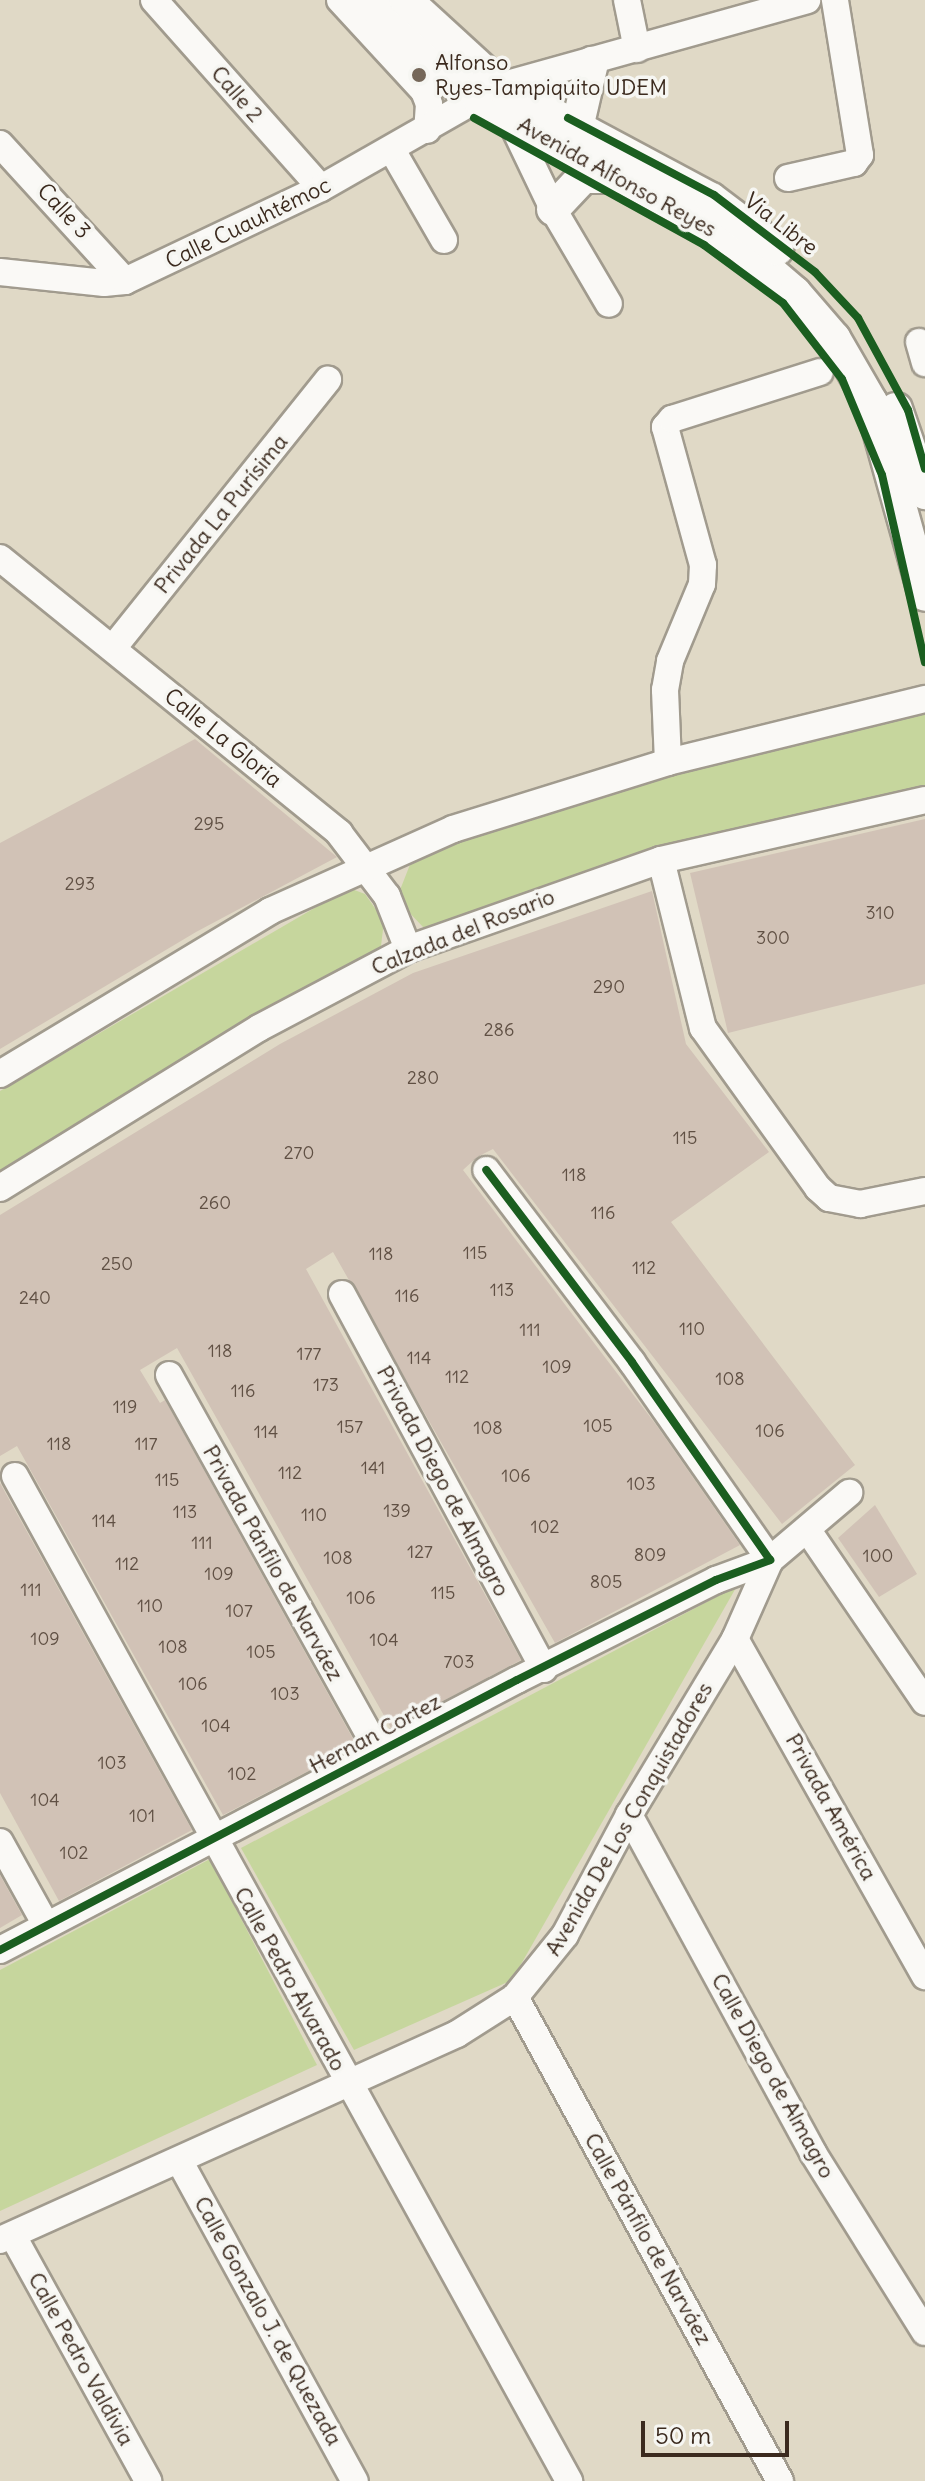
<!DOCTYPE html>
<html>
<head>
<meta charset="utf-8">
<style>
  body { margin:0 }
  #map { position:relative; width:925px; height:2481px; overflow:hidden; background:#e0d9c6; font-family:Delius,sans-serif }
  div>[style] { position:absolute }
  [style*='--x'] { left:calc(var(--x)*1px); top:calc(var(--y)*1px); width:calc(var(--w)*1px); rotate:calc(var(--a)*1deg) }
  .green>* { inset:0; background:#c6d69d }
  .building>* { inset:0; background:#d1c2b6 }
  .roads { filter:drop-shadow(2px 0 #a19b8e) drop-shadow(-2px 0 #a19b8e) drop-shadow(0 2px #a19b8e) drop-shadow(0 -2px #a19b8e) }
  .minor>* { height:26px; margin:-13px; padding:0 13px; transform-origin:13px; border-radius:13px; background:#faf9f6 }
  .major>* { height:32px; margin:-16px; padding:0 16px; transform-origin:16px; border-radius:16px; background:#faf9f6 }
  .cycleway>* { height:8px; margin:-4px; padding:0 4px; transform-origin:4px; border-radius:4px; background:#1b5e20 }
  .dots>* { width:22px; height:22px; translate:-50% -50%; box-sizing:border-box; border:4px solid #f6f6f2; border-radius:50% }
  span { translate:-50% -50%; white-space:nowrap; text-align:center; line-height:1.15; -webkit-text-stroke:7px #f6f6f2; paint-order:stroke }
  .number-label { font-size:18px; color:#605044 }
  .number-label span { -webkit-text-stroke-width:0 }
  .poi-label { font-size:22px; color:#3b2a1e }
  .left { translate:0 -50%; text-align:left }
  .street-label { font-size:22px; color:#3b2a1e }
  .scale { position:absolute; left:641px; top:2421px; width:148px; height:36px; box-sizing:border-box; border:4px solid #3b2a1e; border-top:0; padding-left:10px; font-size:24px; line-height:28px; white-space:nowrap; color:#3b2a1e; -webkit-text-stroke:6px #f6f6f2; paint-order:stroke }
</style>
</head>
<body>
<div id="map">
  <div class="green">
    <i style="clip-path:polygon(925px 713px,925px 788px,601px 867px,437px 931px,423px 927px,404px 907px,400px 890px,411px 862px,492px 829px,584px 794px)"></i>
    <i style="clip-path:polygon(349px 888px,365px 894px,384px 921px,381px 946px,365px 960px,0 1175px,0 1091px)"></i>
    <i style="clip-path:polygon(737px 1586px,512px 1980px,354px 2050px,241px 1848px)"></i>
    <i style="clip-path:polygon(210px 1859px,317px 2065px,0 2211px,0 1970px)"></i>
  </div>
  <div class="building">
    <i style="clip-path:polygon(195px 739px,337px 857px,196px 932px,0 1049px,0 843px)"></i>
    <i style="clip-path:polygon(925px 819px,925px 984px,728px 1033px,690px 873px)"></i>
    <i style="clip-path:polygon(652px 891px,686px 1044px,769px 1152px,671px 1222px,855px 1465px,782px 1524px,493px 1149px,477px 1157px,463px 1170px,657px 1426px,740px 1545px,555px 1643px,333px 1252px,306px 1269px,521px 1660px,391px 1728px,177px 1348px,140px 1370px,160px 1403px,165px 1400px,357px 1746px,223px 1815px,17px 1446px,0 1456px,0 1215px,280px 1044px,413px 973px)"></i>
    <i style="clip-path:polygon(0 1483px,192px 1830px,59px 1901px,0 1793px)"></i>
    <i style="clip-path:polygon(875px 1505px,917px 1574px,879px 1597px,838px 1538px)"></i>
    <i style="clip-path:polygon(0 1875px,22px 1915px,0 1928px)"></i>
  </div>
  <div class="roads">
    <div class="minor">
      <i style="--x:154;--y:0;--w:251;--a:48.4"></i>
      <i style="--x:340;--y:0;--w:124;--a:47.3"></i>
      <i style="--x:424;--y:91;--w:14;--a:69"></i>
      <i style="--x:429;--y:104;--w:26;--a:94"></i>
      <i style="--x:627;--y:0;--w:50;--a:78.5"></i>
      <i style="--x:509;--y:117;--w:102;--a:64.4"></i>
      <i style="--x:553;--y:209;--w:110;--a:59.5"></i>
      <i style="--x:0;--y:144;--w:185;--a:47.6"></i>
      <i style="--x:392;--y:150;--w:104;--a:60"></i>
      <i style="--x:788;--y:178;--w:68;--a:-12.8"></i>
      <i style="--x:854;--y:163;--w:10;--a:-53"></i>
      <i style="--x:860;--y:155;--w:157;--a:-99.2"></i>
      <i style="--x:0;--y:272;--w:105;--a:6"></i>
      <i style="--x:104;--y:283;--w:21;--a:-5"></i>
      <i style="--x:125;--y:281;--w:217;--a:-25.4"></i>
      <i style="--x:321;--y:188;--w:206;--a:-29.7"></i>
      <i style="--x:500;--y:86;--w:319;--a:-15.6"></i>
      <i style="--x:919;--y:342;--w:22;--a:74"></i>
      <i style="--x:0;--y:558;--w:437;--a:39"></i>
      <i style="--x:339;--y:833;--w:79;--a:52.7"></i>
      <i style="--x:387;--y:896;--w:57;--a:68.4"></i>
      <i style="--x:113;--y:648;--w:344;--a:-51.3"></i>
      <i style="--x:668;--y:762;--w:72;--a:-92.4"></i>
      <i style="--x:665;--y:690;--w:29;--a:-80"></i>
      <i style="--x:670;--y:661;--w:83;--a:-67.4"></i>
      <i style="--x:702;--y:584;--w:19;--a:-87"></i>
      <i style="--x:703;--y:565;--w:143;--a:-105.4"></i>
      <i style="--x:665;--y:427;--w:11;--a:-49"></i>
      <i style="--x:672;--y:419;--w:155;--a:-17.6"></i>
      <i style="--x:661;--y:860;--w:173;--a:76"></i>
      <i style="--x:703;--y:1028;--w:197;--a:54.3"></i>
      <i style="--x:818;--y:1188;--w:15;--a:42"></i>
      <i style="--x:829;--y:1198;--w:32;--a:11"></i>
      <i style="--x:860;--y:1204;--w:66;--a:-11.3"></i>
      <i style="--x:0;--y:1074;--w:315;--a:-31.1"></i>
      <i style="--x:270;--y:911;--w:201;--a:-24.1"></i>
      <i style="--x:453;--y:829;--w:225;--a:-17.3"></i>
      <i style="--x:668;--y:762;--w:265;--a:-13.8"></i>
      <i style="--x:0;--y:1188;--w:304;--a:-31.7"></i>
      <i style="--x:259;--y:1028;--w:169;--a:-27.9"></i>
      <i style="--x:408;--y:949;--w:268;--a:-19.4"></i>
      <i style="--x:661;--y:860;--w:271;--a:-12.8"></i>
      <i style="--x:342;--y:1294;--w:426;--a:61.7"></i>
      <i style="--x:169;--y:1375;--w:430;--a:60.9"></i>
      <i style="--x:15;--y:1476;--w:1148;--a:61.13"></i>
      <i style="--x:807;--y:1529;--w:209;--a:55.7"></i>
      <i style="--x:735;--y:1639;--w:387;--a:60.6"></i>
      <i style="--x:629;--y:1815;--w:385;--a:61.4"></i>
      <i style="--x:813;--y:2153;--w:211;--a:58"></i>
      <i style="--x:0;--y:1842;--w:95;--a:61"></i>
      <i style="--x:0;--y:1950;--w:583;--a:-27.58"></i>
      <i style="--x:517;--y:1680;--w:223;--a:-26.7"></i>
      <i style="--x:716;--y:1580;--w:58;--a:-20.3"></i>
      <i style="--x:770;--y:1560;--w:241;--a:-124.9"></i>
      <i style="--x:632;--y:1362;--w:241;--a:-127.2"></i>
      <i style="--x:515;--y:1997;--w:552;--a:61.3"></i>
      <i style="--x:180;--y:2162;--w:364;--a:61.3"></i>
      <i style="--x:13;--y:2236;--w:280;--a:61.1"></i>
      <i style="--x:0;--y:2240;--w:501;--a:-24.26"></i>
      <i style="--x:457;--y:2034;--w:69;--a:-32.5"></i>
      <i style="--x:515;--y:1997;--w:80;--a:-51.1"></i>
      <i style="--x:565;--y:1935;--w:136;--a:-61.9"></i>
      <i style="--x:629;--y:1815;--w:205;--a:-58.9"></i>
      <i style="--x:735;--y:1639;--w:86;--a:-66.1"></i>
      <i style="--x:770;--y:1560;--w:104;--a:-40.3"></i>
    </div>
    <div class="major">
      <i style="--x:369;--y:0;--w:112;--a:44.6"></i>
      <i style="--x:449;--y:79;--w:36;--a:34"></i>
      <i style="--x:479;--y:99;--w:234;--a:28.6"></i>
      <i style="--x:684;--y:211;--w:66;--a:32"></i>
      <i style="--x:740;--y:246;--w:72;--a:40.5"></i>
      <i style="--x:795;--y:293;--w:60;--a:49.1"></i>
      <i style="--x:834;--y:338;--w:74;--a:60"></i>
      <i style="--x:871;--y:402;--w:200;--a:74.4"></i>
      <i style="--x:406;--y:0;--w:127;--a:42.5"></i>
      <i style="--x:500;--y:86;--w:239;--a:28.2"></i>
      <i style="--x:711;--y:199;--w:83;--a:37.1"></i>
      <i style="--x:577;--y:128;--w:67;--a:-77"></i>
      <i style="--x:553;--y:209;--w:44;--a:-46.8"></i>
      <i style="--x:583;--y:177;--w:36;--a:0"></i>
      <i style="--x:896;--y:409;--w:89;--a:71"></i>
    </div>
  </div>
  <div class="cycleway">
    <i style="--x:474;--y:118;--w:263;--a:28.9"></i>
    <i style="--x:704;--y:245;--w:98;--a:36.3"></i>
    <i style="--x:783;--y:303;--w:96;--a:52.2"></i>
    <i style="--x:842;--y:379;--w:104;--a:67.4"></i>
    <i style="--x:882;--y:475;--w:192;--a:77.1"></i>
    <i style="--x:568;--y:118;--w:165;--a:27.8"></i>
    <i style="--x:714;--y:195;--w:127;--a:37.3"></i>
    <i style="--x:815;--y:272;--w:63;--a:46.9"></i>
    <i style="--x:858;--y:318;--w:105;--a:61.5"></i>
    <i style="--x:908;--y:410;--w:61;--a:73.9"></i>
    <i style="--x:0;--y:1950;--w:583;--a:-27.58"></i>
    <i style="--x:517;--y:1680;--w:223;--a:-26.7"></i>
    <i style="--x:716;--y:1580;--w:58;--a:-20.3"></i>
    <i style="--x:770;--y:1560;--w:241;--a:-124.9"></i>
    <i style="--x:632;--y:1362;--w:241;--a:-127.2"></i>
  </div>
  <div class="dots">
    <i style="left:419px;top:75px;background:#756759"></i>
  </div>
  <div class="number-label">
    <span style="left:209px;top:824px">295</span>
    <span style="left:80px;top:884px">293</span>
    <span style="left:880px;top:913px">310</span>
    <span style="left:773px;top:938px">300</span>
    <span style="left:609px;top:987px">290</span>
    <span style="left:499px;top:1030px">286</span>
    <span style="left:423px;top:1078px">280</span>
    <span style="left:685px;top:1138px">115</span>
    <span style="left:299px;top:1153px">270</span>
    <span style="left:574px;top:1175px">118</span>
    <span style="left:215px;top:1203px">260</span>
    <span style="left:603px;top:1213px">116</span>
    <span style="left:475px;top:1253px">115</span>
    <span style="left:381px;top:1254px">118</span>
    <span style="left:117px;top:1264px">250</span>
    <span style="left:644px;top:1268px">112</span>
    <span style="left:502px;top:1290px">113</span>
    <span style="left:407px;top:1296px">116</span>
    <span style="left:35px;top:1298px">240</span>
    <span style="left:692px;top:1329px">110</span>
    <span style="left:530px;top:1330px">111</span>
    <span style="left:220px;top:1351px">118</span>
    <span style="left:309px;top:1354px">177</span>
    <span style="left:419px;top:1358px">114</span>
    <span style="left:557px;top:1367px">109</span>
    <span style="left:457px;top:1377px">112</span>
    <span style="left:730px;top:1379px">108</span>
    <span style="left:326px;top:1385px">173</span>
    <span style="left:243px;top:1391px">116</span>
    <span style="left:125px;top:1407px">119</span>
    <span style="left:598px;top:1426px">105</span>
    <span style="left:350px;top:1427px">157</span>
    <span style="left:488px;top:1428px">108</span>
    <span style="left:770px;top:1431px">106</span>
    <span style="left:266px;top:1432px">114</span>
    <span style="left:59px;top:1444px">118</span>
    <span style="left:146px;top:1444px">117</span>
    <span style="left:373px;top:1468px">141</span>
    <span style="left:290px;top:1473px">112</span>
    <span style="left:516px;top:1476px">106</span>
    <span style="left:167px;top:1480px">115</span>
    <span style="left:641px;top:1484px">103</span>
    <span style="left:397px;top:1511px">139</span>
    <span style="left:185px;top:1512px">113</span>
    <span style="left:314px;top:1515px">110</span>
    <span style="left:104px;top:1521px">114</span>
    <span style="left:545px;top:1527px">102</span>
    <span style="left:202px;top:1543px">111</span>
    <span style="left:420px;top:1552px">127</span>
    <span style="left:650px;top:1555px">809</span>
    <span style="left:878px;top:1556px">100</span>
    <span style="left:338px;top:1558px">108</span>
    <span style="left:127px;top:1564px">112</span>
    <span style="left:219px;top:1574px">109</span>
    <span style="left:606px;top:1582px">805</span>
    <span style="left:31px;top:1590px">111</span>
    <span style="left:443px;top:1593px">115</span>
    <span style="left:361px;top:1598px">106</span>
    <span style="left:150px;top:1606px">110</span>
    <span style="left:239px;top:1611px">107</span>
    <span style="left:45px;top:1639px">109</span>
    <span style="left:384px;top:1640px">104</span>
    <span style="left:173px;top:1647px">108</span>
    <span style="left:261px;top:1652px">105</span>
    <span style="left:459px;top:1662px">703</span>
    <span style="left:193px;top:1684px">106</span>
    <span style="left:285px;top:1694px">103</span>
    <span style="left:216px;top:1726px">104</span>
    <span style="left:112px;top:1763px">103</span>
    <span style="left:242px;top:1774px">102</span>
    <span style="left:45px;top:1800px">104</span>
    <span style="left:142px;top:1816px">101</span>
    <span style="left:74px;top:1853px">102</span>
  </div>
  <div class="poi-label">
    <span class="left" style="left:435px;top:75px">Alfonso<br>Ryes-Tampiquito UDEM</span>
  </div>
  <div class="street-label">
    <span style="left:237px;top:94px;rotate:49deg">Calle 2</span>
    <span style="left:617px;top:177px;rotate:29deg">Avenida Alfonso Reyes</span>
    <span style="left:64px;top:211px;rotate:47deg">Calle 3</span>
    <span style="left:248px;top:223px;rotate:-26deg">Calle Cuauhtémoc</span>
    <span style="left:781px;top:224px;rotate:38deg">Via Libre</span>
    <span style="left:221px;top:514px;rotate:-51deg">Privada La Purísima</span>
    <span style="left:223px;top:738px;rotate:39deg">Calle La Gloria</span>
    <span style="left:463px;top:932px;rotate:-22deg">Calzada del Rosario</span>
    <span style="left:443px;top:1481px;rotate:62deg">Privada Diego de Almagro</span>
    <span style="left:273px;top:1563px;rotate:61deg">Privada Pánfilo de Narváez</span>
    <span style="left:375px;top:1734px;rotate:-28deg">Hernan Cortez</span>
    <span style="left:831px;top:1807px;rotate:61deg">Privada América</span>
    <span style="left:629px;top:1819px;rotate:-60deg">Avenida De Los Conquistadores</span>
    <span style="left:290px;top:1979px;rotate:61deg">Calle Pedro Alvarado</span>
    <span style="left:773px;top:2076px;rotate:61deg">Calle Diego de Almagro</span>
    <span style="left:648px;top:2239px;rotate:61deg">Calle Pánfilo de Narváez</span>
    <span style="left:268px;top:2321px;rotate:61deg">Calle Gonzalo J. de Quezada</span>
    <span style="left:81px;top:2359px;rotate:61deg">Calle Pedro Valdivia</span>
  </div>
  <div class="scale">50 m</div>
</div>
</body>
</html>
